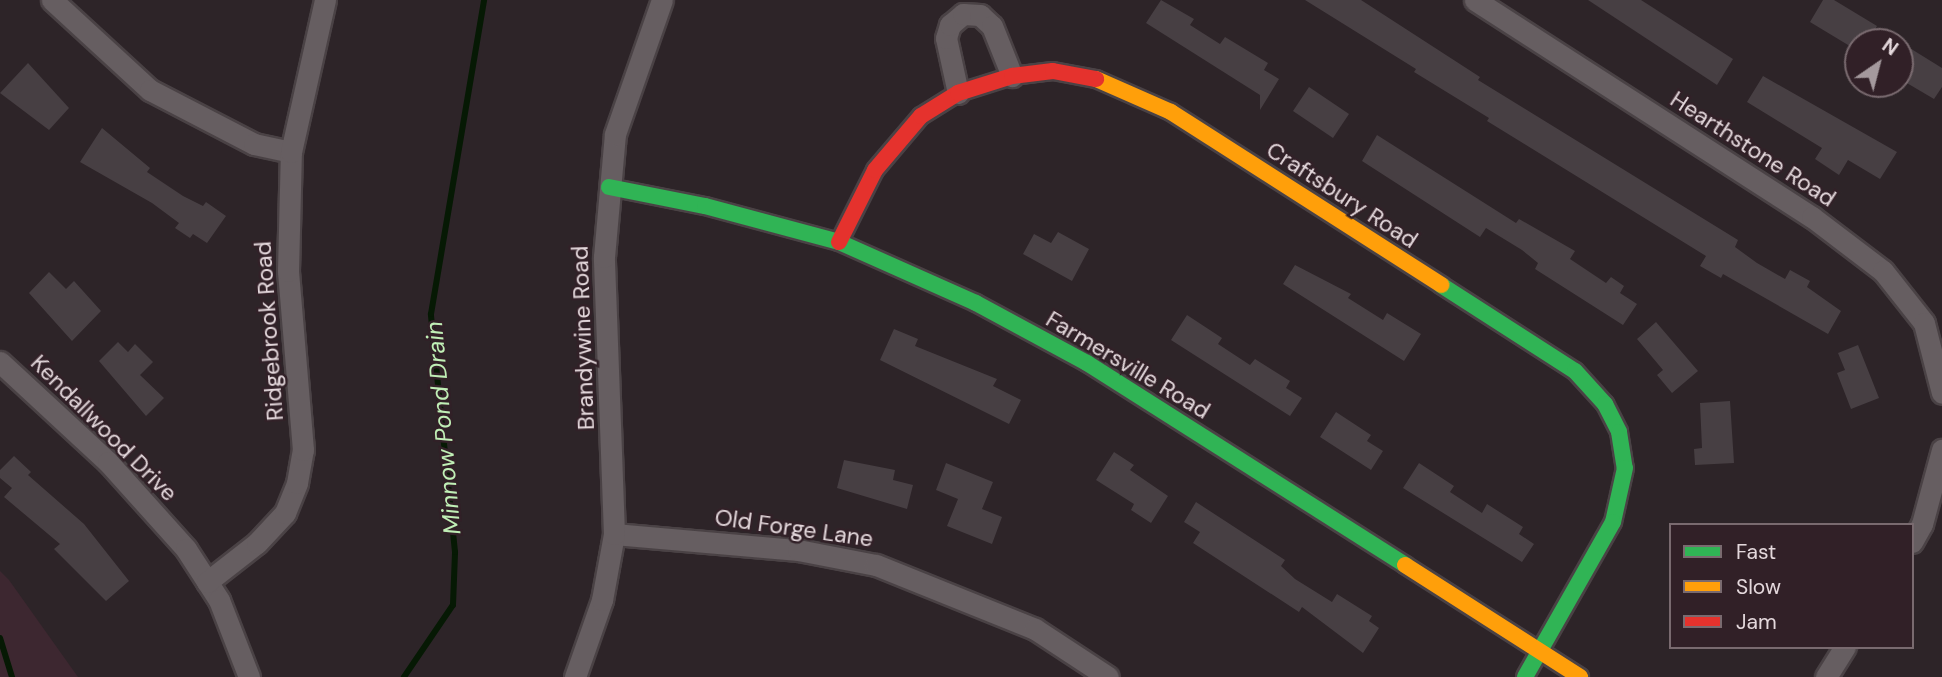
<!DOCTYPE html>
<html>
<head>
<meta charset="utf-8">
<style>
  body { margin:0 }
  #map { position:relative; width:1942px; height:677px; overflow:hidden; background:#2d2428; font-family:"DM Sans",sans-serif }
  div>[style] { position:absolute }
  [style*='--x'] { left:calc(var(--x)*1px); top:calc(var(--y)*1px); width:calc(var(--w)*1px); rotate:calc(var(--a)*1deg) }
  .built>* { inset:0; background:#3d2730 }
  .stream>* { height:6px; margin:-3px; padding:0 3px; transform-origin:3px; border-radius:3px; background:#061904 }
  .building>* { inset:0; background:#473f43 }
  .roads { filter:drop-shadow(2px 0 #4a4245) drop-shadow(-2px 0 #4a4245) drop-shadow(0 2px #4a4245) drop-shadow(0 -2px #4a4245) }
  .street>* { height:21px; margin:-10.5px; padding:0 10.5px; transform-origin:10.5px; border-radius:10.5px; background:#665e61 }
  .fast>* { height:16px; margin:-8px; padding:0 8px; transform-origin:8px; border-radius:8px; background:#30b455 }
  .slow>* { height:16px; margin:-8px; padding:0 8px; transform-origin:8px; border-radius:8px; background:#ff9f0a }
  .jam>* { height:16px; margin:-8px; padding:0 8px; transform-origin:8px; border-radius:8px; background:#e5322d }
  span { translate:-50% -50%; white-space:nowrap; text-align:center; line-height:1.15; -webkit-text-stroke:5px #312027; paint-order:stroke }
  .street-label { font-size:23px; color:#e4d8dc }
  .water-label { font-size:24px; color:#c0efb6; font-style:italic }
  .legend { position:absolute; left:1669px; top:523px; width:245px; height:126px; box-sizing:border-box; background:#312027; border:2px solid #796a6f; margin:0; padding:9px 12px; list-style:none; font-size:21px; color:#e4d8dc }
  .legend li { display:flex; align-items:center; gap:14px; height:35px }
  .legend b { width:35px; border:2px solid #796a6f }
  .north { position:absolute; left:1844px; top:28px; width:70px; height:70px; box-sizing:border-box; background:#312027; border:2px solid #796a6f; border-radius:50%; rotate:35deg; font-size:19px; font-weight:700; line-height:28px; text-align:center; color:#e4d8dc }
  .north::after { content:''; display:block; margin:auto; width:24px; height:32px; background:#a4999d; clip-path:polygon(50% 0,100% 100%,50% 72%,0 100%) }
</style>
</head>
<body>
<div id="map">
  <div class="built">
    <i style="clip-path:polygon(0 571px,9px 580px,78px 677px,0 677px)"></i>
  </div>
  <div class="stream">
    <i style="--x:0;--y:638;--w:41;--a:72.9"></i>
    <i style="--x:404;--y:677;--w:87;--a:-55.8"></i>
    <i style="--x:453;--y:605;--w:53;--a:-87.8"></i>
    <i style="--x:455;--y:552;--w:239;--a:-95.8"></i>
    <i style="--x:431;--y:314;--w:318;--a:-80.4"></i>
  </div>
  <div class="building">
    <i style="clip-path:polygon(1161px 0,1194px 19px,1190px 25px,1220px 44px,1225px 37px,1268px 63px,1264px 70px,1279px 79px,1260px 110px,1260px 95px,1146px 23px)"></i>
    <i style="clip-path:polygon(1305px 0,1361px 0,1480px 77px,1478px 80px,1738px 240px,1735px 247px,1757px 263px,1785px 279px,1790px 270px,1810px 281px,1807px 287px,1841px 311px,1828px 334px,1723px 274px,1721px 278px,1700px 266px,1706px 256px,1487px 121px,1489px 118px,1414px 72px,1416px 69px)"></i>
    <i style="clip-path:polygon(1588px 0,1641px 0,1733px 59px,1717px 85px)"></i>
    <i style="clip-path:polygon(1823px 0,1834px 0,1877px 26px,1868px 42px,1858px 42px,1858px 51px,1810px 22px)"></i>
    <i style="clip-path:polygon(1900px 42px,1942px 68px,1942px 87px,1934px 99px,1900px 79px)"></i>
    <i style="clip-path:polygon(28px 63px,69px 108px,49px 130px,0 93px)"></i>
    <i style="clip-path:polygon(1763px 76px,1897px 152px,1880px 179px,1848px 160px,1839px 175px,1815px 159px,1822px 148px,1747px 102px)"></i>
    <i style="clip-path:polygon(1309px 87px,1349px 114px,1333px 138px,1293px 111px)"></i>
    <i style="clip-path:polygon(102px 128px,150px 168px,147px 172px,183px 196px,203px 206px,206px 202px,226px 216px,207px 243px,193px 234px,190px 238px,175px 228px,179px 223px,152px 203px,80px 162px)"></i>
    <i style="clip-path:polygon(1377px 135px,1516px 223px,1519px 219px,1575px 251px,1570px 259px,1606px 283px,1611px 277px,1624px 286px,1620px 293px,1637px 304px,1623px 325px,1535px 269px,1538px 263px,1522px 250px,1486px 228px,1480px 237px,1362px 161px)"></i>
    <i style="clip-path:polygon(1058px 232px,1089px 249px,1072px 281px,1023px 254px,1034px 234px,1051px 243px)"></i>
    <i style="clip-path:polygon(1295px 265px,1351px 294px,1348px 298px,1383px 320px,1387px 313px,1421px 334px,1404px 361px,1283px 284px)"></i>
    <i style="clip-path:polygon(49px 272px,66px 289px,74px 281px,101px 311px,72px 341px,29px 293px)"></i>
    <i style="clip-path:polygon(1187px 315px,1222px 338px,1218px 344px,1250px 365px,1255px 359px,1290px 381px,1286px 388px,1302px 398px,1290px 416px,1171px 340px)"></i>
    <i style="clip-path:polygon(1656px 322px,1698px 371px,1672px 393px,1657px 375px,1663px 370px,1637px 339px)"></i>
    <i style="clip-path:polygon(894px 329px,918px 339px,915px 346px,997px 379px,993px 386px,1021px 400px,1009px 424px,880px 360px)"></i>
    <i style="clip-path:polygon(118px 342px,128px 352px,135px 344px,153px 362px,140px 375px,164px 398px,146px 416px,99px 361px)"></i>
    <i style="clip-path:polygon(1858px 345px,1879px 398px,1851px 409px,1837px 373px,1845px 370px,1838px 353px)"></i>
    <i style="clip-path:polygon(1730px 401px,1734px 463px,1695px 465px,1694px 449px,1702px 448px,1700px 403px)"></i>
    <i style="clip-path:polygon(1336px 412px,1371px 435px,1367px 441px,1383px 451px,1371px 470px,1320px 437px)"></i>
    <i style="clip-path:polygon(1114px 452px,1134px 465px,1130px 470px,1168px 496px,1151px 523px,1131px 510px,1134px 504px,1096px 480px)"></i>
    <i style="clip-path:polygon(14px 456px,31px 472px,28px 475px,84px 524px,129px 581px,106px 601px,54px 549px,60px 544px,4px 497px,12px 488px,0 478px,0 470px)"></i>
    <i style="clip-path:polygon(844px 460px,895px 470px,893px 480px,913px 485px,907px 509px,837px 488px)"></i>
    <i style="clip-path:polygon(946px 463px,993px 482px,982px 509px,1002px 517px,992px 544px,947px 526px,958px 499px,936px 490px)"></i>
    <i style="clip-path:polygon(1419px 463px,1454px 486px,1450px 492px,1482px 513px,1487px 504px,1523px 527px,1519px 534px,1534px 544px,1522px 562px,1403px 488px)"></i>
    <i style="clip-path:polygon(1196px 502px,1285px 560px,1281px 566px,1295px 579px,1332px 602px,1337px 594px,1372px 616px,1369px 621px,1379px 628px,1363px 653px,1302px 607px,1299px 612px,1193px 543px,1200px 532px,1184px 522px)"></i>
  </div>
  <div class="roads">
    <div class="street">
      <i style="--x:52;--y:0;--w:133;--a:42.6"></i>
      <i style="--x:150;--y:90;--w:117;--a:27.4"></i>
      <i style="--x:254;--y:144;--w:38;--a:12"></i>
      <i style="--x:1475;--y:0;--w:401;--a:32.8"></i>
      <i style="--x:1812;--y:217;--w:89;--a:37.3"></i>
      <i style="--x:1883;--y:271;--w:66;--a:51.7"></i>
      <i style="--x:1924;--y:323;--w:72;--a:75.6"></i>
      <i style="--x:958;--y:93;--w:56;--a:-102.3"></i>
      <i style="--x:946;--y:38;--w:14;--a:-73"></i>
      <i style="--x:950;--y:25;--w:17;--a:-40"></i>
      <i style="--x:963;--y:14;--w:17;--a:3"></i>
      <i style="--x:980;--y:15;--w:16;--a:43"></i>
      <i style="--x:992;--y:26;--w:54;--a:68.2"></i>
      <i style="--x:0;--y:362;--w:147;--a:42.8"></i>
      <i style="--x:108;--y:462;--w:117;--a:48.1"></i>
      <i style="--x:186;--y:549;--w:61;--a:57.1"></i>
      <i style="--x:219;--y:600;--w:83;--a:68.7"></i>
      <i style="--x:614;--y:534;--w:185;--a:5"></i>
      <i style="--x:798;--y:550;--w:79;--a:10.9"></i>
      <i style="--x:876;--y:565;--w:171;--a:21.9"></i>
      <i style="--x:1035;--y:629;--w:87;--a:33.3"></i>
      <i style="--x:1912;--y:542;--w:21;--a:-61"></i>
      <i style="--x:1922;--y:524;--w:77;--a:-74.9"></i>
      <i style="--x:207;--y:582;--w:63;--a:-38"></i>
      <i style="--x:257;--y:543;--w:41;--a:-47"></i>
      <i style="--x:285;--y:513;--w:32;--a:-68"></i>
      <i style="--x:297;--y:483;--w:34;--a:-80"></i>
      <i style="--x:303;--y:450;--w:180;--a:-94.8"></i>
      <i style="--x:288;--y:271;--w:119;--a:-88.6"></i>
      <i style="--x:291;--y:152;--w:156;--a:-77.4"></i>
      <i style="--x:575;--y:677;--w:82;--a:-70.7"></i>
      <i style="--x:602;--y:600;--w:67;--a:-79.7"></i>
      <i style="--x:614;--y:534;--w:277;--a:-92.1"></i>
      <i style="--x:604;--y:257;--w:123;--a:-84.9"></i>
      <i style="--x:615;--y:134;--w:142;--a:-70.7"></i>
      <i style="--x:1826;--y:677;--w:36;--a:-58"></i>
    </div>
    <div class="fast">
      <i style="--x:609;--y:187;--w:98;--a:11.2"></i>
      <i style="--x:705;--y:206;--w:139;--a:15"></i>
      <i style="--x:839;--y:242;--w:150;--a:24"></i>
      <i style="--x:976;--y:303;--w:126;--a:28.4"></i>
      <i style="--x:1087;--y:363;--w:377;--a:32.4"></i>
      <i style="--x:1441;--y:285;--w:159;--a:32.7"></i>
      <i style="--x:1575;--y:371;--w:45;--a:47.7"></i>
      <i style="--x:1605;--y:404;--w:31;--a:63"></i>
      <i style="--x:1619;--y:432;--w:36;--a:81"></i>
      <i style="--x:1625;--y:468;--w:55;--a:102.5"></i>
      <i style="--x:1613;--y:522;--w:178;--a:119.6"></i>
    </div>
    <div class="slow">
      <i style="--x:1096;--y:79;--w:82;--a:23.7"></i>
      <i style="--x:1171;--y:112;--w:321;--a:32.6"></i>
      <i style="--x:1405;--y:565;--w:208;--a:32.6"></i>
    </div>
    <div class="jam">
      <i style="--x:839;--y:242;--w:80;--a:-63.4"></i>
      <i style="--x:875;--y:170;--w:71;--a:-49.6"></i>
      <i style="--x:921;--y:116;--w:44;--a:-31.9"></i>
      <i style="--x:958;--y:93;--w:57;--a:-17.5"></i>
      <i style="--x:1012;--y:76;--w:41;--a:-7"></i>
      <i style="--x:1053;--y:71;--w:44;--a:10.5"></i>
    </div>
  </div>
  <div class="street-label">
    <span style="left:1753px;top:149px;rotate:33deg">Hearthstone Road</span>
    <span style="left:1342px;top:195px;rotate:33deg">Craftsbury Road</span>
    <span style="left:269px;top:331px;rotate:-94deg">Ridgebrook Road</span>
    <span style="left:583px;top:338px;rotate:-92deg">Brandywine Road</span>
    <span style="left:1128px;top:365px;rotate:31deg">Farmersville Road</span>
    <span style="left:104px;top:428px;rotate:45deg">Kendallwood Drive</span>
    <span style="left:794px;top:528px;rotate:8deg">Old Forge Lane</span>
  </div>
  <div class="water-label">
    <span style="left:443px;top:428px;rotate:-95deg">Minnow Pond Drain</span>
  </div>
  <ul class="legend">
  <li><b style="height:9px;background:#30b455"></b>Fast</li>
  <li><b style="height:9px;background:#ff9f0a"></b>Slow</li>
  <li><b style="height:9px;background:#e5322d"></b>Jam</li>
  </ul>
  <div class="north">N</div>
</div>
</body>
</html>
